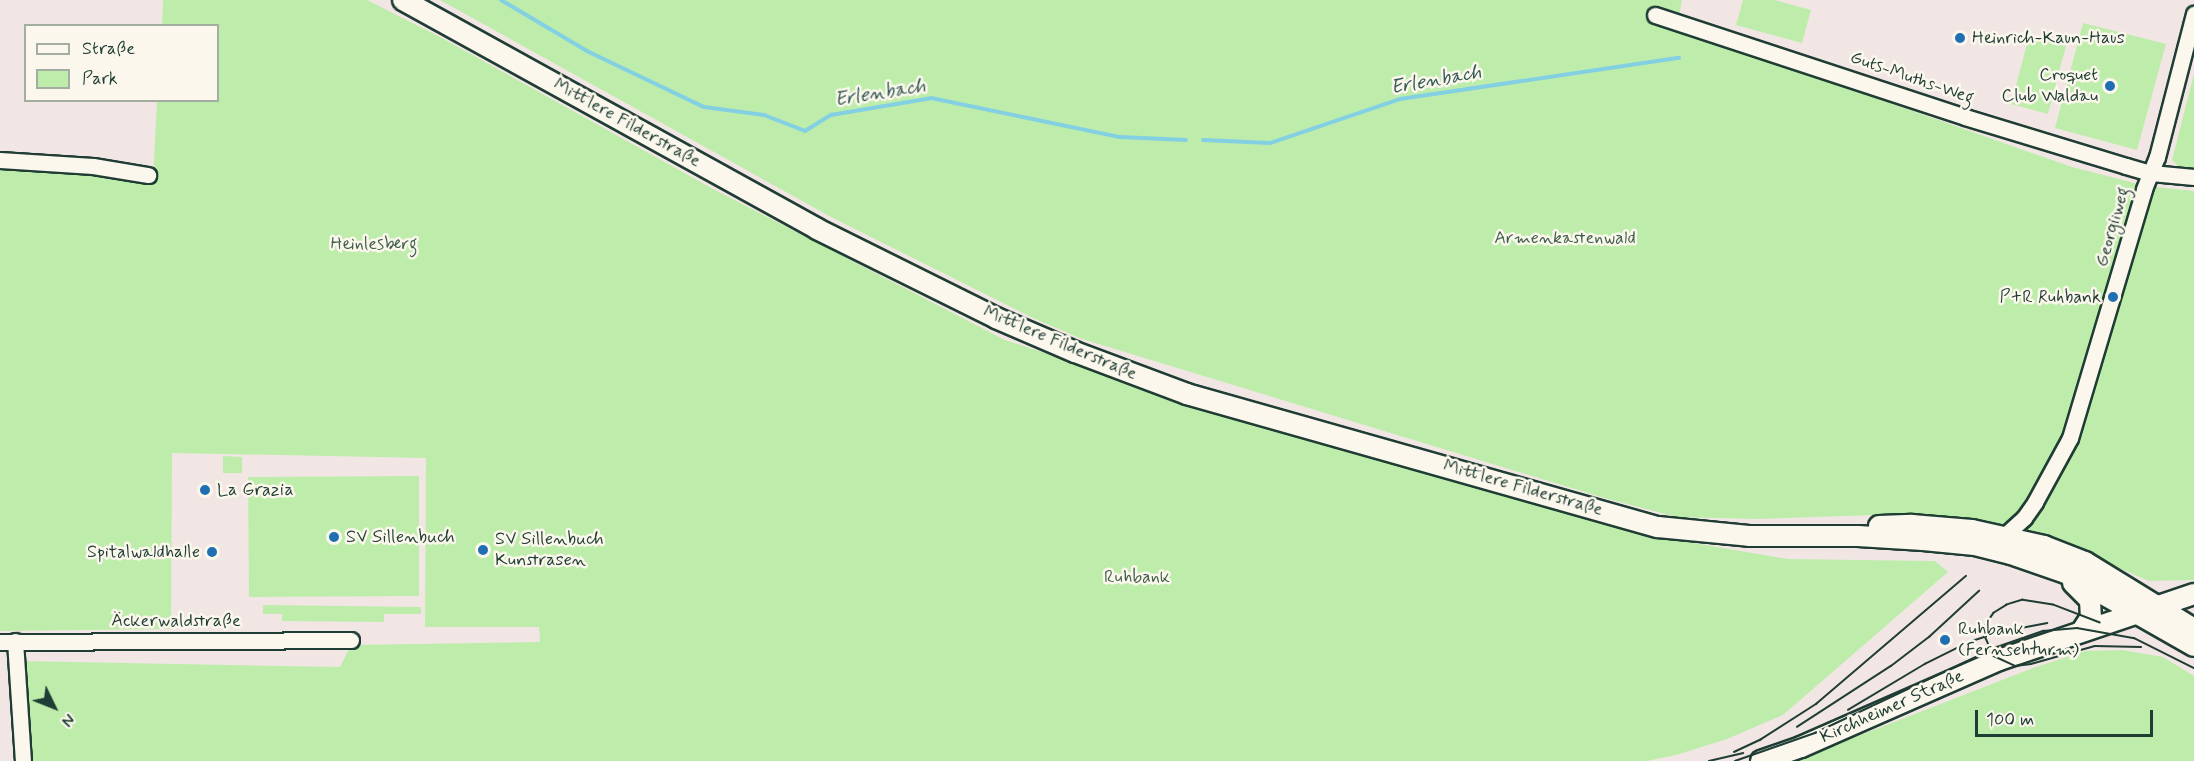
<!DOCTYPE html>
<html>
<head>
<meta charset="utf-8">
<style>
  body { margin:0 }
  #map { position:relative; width:2194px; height:761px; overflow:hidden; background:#f2e6e5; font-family:Mynerve,sans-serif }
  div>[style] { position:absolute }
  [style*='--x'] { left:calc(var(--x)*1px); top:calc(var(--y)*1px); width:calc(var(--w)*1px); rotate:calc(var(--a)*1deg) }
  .green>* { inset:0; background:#beedab }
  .stream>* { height:4px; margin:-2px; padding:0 2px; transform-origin:2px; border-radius:2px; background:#84d0e3 }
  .roads { filter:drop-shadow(2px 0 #1f3d34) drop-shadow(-2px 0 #1f3d34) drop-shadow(0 2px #1f3d34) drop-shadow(0 -2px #1f3d34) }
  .minor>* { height:15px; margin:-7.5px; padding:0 7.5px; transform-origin:7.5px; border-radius:7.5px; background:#fbf7ec }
  .major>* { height:20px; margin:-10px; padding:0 10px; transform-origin:10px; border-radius:10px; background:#fbf7ec }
  .tram>* { height:1.5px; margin:-0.75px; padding:0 0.75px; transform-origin:0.75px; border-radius:0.75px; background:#1f3d34 }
  .dots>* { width:16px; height:16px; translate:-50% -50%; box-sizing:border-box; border:3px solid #fbf7ec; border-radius:50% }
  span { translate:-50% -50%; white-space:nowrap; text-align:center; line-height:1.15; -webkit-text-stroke:5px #fbf7ec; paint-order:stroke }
  .poi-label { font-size:18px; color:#1f3d34 }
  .left { translate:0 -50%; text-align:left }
  .right { translate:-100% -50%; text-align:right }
  .street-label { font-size:18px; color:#1f3d34 }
  .park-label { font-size:18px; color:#3f604c }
  .water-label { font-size:20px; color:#335a57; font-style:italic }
  .legend { position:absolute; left:24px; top:24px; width:195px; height:78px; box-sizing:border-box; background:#fbf7ec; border:2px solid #a3ada2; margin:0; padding:8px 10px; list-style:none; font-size:18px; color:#1f3d34 }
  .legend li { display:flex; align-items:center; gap:12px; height:30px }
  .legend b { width:30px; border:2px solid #a3ada2 }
  .north { position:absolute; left:24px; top:677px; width:60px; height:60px; -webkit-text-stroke:4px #fbf7ec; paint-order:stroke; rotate:133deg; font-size:16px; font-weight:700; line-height:24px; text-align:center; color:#1f3d34 }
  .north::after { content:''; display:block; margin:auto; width:21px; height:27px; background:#1f3d34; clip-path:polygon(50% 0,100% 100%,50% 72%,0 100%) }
  .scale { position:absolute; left:1975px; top:710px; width:178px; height:27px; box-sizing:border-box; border:3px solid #1f3d34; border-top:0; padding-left:8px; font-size:18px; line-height:21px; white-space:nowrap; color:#1f3d34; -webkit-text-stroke:4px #fbf7ec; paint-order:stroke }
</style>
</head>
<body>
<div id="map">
  <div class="green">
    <i style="clip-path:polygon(163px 0,367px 0,442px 38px,715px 190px,1005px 340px,1310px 440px,1636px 533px,1788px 559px,1935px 561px,1948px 572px,1783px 715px,1727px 739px,1676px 755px,1647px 761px,28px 761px,20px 661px,340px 667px,351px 645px,540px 642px,539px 627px,425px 627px,426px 458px,172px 453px,171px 629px,0 631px,0 164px,153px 178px,157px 101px,218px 100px,218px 26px,162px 25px)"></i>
    <i style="clip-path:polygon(440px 0,1682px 0,1677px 28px,2072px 167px,2146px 186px,2194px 191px,2194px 580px,2149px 581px,2043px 535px,1991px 526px,1875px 515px,1759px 519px,1676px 517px,1601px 497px,1082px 339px,1031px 317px,831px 217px)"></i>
    <i style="clip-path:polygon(1743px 0,1774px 0,1811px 10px,1802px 43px,1736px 25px)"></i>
    <i style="clip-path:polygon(2083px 23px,2166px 44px,2137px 150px,2055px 128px)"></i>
    <i style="clip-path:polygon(2029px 36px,2066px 46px,2048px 114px,2011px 104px)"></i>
    <i style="clip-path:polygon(2194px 74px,2194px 170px,2181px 169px,2172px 160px)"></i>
    <i style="clip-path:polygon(223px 456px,242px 457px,242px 473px,223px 473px)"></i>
    <i style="clip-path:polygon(419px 476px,419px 596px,249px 597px,248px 477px)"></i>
    <i style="clip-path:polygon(263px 605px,421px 607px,421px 614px,384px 614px,384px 622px,282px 621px,282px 614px,263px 614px)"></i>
    <i style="clip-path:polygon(2122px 650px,2163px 657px,2194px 676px,2194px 761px,1794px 761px,2033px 668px,2085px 651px)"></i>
  </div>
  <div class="stream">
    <i style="--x:501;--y:0;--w:102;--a:30.6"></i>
    <i style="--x:589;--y:52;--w:127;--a:25.6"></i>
    <i style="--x:704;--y:107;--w:61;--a:7.6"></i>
    <i style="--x:764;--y:115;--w:44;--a:21.3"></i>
    <i style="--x:805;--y:131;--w:31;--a:-32"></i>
    <i style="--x:831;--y:115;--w:101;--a:-9.6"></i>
    <i style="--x:931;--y:98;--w:193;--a:11.7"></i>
    <i style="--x:1120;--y:137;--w:66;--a:2.6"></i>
    <i style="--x:1203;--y:140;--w:67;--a:2.6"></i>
    <i style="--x:1270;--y:143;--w:137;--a:-18.7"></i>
    <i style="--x:1400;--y:99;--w:282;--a:-8.4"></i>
  </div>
  <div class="roads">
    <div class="minor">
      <i style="--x:1655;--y:15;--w:326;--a:18.2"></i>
      <i style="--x:1965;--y:117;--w:168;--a:16.9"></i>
      <i style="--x:2126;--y:166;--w:26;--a:16"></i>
      <i style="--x:2151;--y:173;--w:43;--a:5.3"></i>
      <i style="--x:0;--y:160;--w:93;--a:3.7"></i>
      <i style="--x:93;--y:166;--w:56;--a:9.3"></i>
      <i style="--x:2004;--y:536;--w:27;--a:-42"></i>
      <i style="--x:2024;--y:518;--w:19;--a:-55"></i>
      <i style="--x:2035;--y:502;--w:73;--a:-61.3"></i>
      <i style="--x:2070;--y:438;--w:260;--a:-73.4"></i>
      <i style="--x:2144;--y:189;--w:35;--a:-68"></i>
      <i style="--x:2157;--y:157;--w:148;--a:-75.5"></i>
      <i style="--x:15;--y:641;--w:120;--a:86.2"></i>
      <i style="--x:0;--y:642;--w:351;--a:-0.3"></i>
    </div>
    <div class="major">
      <i style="--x:403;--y:0;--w:473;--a:28.9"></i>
      <i style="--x:817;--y:229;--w:200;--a:26.4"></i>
      <i style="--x:996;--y:318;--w:86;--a:23.3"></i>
      <i style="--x:1075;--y:352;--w:120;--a:20.6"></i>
      <i style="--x:1187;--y:394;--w:489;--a:15.8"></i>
      <i style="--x:1658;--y:527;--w:91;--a:5.6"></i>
      <i style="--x:1749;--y:536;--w:109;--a:0"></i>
      <i style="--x:1858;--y:536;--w:65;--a:3.5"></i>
      <i style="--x:1923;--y:540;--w:52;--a:5.5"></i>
      <i style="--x:1975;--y:545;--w:37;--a:14"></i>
      <i style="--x:2011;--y:554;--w:58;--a:19.1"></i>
      <i style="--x:2066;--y:573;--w:147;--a:29.7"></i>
      <i style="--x:1879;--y:526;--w:33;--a:-2"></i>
      <i style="--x:1912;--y:525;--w:60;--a:4.8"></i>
      <i style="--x:1972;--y:530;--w:74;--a:12.5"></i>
      <i style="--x:2044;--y:546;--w:44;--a:21.3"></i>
      <i style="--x:2085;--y:562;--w:128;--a:31.6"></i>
      <i style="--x:2073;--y:583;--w:24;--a:45"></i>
      <i style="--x:2090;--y:600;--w:17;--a:87"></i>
      <i style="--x:2091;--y:617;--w:17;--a:123"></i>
      <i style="--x:1761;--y:761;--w:42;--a:-19.3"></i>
      <i style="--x:1801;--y:747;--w:216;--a:-23.7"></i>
      <i style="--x:1999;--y:660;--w:206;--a:-18.7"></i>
    </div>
  </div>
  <div class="tram">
    <i style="--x:2100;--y:623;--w:50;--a:-159"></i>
    <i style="--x:2053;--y:605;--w:30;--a:-171"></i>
    <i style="--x:2023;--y:600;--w:17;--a:163"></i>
    <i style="--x:2007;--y:605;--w:15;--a:148"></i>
    <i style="--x:1994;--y:613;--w:14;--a:124"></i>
    <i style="--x:1986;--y:625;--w:11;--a:95"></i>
    <i style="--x:1985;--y:636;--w:22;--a:66"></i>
    <i style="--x:1994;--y:656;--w:23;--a:25"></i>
    <i style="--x:2015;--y:666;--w:16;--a:-7"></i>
    <i style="--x:2031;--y:664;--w:66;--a:-15.7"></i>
    <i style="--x:2095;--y:646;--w:46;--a:1.2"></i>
    <i style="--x:1848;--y:710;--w:90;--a:-30.9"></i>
    <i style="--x:1925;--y:664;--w:49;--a:-26.6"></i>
    <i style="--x:1969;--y:642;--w:33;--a:-18"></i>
    <i style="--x:2000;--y:632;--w:48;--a:-10.8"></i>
    <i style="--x:1797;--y:727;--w:112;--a:-33"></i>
    <i style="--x:1891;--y:666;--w:48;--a:-37.3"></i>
    <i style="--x:1929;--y:637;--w:68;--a:-42.6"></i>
    <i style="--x:1734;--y:752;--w:29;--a:-25"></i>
    <i style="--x:1760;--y:740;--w:67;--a:-32.7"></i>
    <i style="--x:1816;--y:704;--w:197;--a:-40.5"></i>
    <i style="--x:1709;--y:761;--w:35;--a:-13"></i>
    <i style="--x:1735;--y:761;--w:85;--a:-19.3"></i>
    <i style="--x:1815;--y:733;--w:201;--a:-25.3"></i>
    <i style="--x:1997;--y:647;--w:49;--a:-19.2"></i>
    <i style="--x:2043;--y:631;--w:34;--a:-5"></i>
    <i style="--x:2077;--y:628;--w:58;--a:10"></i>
    <i style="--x:2134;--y:638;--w:67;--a:26.6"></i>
  </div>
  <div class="dots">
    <i style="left:1960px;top:38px;background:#1f6fb2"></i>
    <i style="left:2110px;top:86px;background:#1f6fb2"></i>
    <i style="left:2113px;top:297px;background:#1f6fb2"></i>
    <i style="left:205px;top:490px;background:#1f6fb2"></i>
    <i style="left:334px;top:537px;background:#1f6fb2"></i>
    <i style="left:483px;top:550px;background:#1f6fb2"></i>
    <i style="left:212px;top:552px;background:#1f6fb2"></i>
    <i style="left:1945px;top:640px;background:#1f6fb2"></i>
  </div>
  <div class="poi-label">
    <span class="left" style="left:1972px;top:38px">Heinrich-Kaun-Haus</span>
    <span class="right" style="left:2098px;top:86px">Croquet<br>Club Waldau</span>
    <span class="right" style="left:2101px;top:297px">P+R Ruhbank</span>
    <span class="left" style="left:217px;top:490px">La Grazia</span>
    <span class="left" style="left:346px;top:537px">SV Sillenbuch</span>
    <span class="left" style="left:495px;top:550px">SV Sillenbuch<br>Kunstrasen</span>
    <span class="right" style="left:200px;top:552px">Spitalwaldhalle</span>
    <span class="left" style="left:1958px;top:640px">Ruhbank<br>(Fernsehturm)</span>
  </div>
  <div class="street-label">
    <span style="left:1912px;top:78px;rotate:19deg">Guts-Muths-Weg</span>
    <span style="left:627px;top:123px;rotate:29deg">Mittlere Filderstraße</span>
    <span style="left:2113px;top:227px;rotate:-74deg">Georgiiweg</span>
    <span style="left:1060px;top:343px;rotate:23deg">Mittlere Filderstraße</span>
    <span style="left:1523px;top:488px;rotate:16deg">Mittlere Filderstraße</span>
    <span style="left:176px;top:621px">Äckerwaldstraße</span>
    <span style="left:1892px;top:707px;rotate:-24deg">Kirchheimer Straße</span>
  </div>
  <div class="park-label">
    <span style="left:1565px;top:238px">Armenkastenwald</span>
    <span style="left:374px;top:244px">Heinlesberg</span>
    <span style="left:1137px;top:577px">Ruhbank</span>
  </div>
  <div class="water-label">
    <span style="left:1436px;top:80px;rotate:-10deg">Erlenbach</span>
    <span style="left:880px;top:93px;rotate:-9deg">Erlenbach</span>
  </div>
  <ul class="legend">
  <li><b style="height:8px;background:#fbf7ec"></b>Straße</li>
  <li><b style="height:16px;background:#beedab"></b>Park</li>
  </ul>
  <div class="north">N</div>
  <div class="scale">100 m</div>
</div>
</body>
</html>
